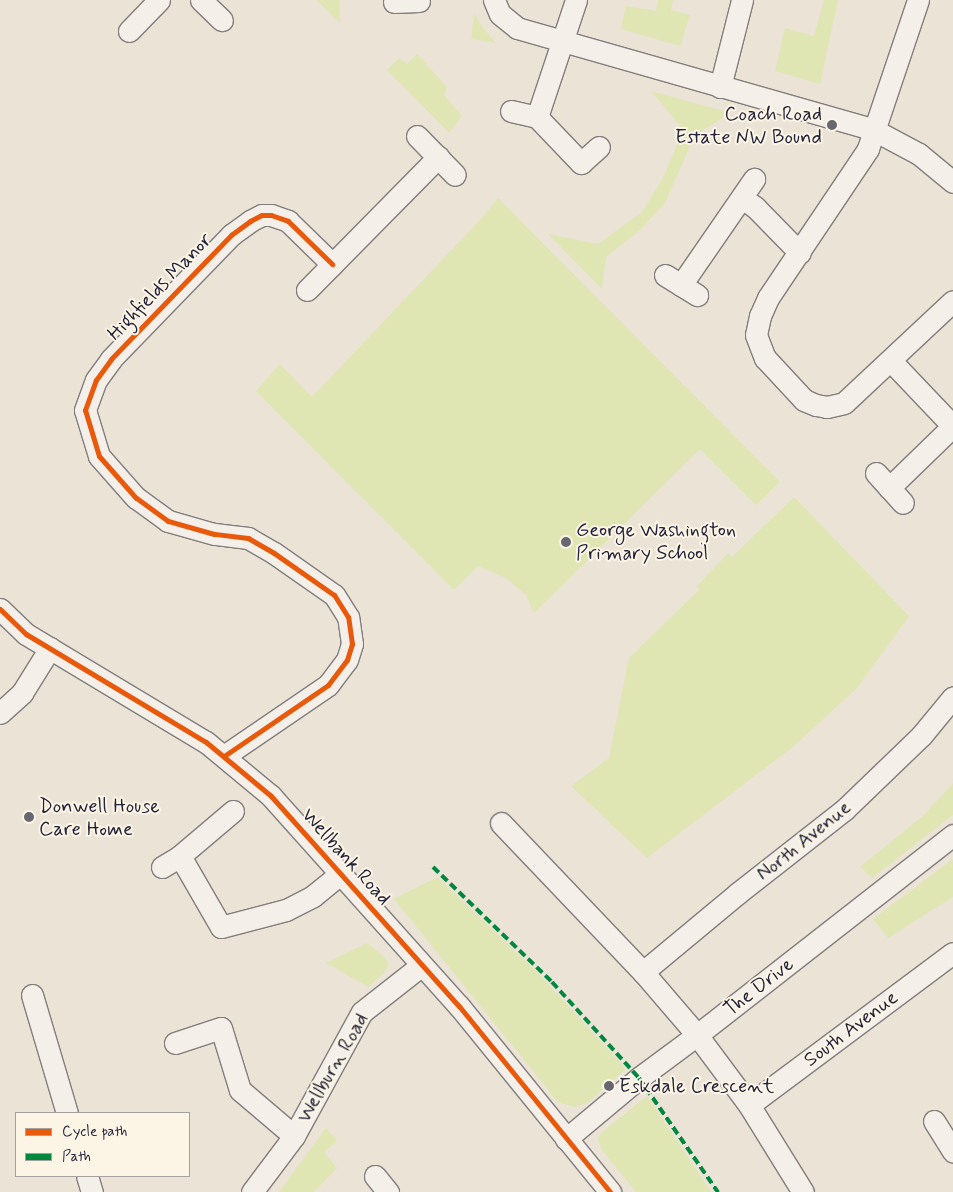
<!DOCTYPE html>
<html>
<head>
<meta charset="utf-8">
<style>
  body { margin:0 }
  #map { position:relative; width:953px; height:1192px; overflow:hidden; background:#ebe3d6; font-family:Mynerve,sans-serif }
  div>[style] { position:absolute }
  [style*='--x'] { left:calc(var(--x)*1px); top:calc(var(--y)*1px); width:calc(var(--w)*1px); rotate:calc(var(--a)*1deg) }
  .green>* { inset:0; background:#e0e5b4 }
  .roads { filter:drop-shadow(1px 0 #817d7c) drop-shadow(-1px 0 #817d7c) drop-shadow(0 1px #817d7c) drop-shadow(0 -1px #817d7c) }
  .minor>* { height:21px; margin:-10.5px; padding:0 10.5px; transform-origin:10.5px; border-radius:10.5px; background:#f4f0e9 }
  .quiet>* { height:4px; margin-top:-2px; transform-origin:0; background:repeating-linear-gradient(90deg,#00873e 0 8px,transparent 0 12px) }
  .cycleway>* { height:5px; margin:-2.5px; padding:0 2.5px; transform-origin:2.5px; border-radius:2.5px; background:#e8590c }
  .dots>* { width:14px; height:14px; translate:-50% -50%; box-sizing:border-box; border:2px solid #fcf5e5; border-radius:50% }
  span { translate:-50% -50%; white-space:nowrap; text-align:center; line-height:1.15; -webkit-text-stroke:4px #fcf5e5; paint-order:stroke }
  .poi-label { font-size:20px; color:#22223b }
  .right { translate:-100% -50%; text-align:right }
  .left { translate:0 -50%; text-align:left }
  .street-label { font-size:20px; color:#22223b }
  .legend { position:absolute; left:15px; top:1112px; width:175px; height:65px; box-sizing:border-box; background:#fcf5e5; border:1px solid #a5a1a1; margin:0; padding:6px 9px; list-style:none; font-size:15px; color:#22223b }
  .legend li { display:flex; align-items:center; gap:10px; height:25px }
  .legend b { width:25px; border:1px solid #a5a1a1 }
</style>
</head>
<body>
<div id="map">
  <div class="green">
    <i style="clip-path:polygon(316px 0,339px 0,340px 23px)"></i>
    <i style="clip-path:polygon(658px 0,673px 0,671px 10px,690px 15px,680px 46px,621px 29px,626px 6px,656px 11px)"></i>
    <i style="clip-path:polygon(824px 0,838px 0,820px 84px,775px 71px,785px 28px,814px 36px)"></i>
    <i style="clip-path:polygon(474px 14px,484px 29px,496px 43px,471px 39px)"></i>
    <i style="clip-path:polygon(417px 54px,447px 87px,444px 95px,462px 116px,449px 133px,387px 70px,399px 58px,407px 64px)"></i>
    <i style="clip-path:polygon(651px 91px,731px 113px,695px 135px,665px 203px,640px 230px,606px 257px,602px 289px,548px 234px,598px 244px,642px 212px,663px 178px,681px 135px,681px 127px)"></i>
    <i style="clip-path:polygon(498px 198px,780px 482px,756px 505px,700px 449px,534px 613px,526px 595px,506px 578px,478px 566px,454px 590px,256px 391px,280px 364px,312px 397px,480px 220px)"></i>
    <i style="clip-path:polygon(794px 497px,909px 616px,857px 688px,794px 746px,647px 858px,571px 786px,609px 758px,629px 658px,699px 590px,697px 586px,728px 553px,732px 557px)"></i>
    <i style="clip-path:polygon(953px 783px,953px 815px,872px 878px,860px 867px,924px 815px)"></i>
    <i style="clip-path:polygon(953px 859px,953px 897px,888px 938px,873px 919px)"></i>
    <i style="clip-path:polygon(437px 877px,536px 971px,626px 1069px,586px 1104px,574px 1107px,558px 1102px,394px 899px)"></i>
    <i style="clip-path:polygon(367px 943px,382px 955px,389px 964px,384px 973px,368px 987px,326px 963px)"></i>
    <i style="clip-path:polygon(647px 1096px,711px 1192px,636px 1192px,601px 1149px,598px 1138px,603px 1131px)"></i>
    <i style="clip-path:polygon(326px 1128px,337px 1141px,324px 1152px,337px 1168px,314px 1192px,279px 1192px)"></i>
  </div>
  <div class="roads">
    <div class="minor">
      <i style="--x:201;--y:0;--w:29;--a:44"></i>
      <i style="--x:494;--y:0;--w:15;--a:67"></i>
      <i style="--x:500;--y:14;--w:22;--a:39"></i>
      <i style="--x:517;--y:28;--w:371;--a:15.9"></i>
      <i style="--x:874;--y:130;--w:51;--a:28.1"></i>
      <i style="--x:919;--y:154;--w:44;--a:39.5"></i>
      <i style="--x:576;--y:0;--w:123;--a:108.4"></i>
      <i style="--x:537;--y:117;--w:64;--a:46.3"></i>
      <i style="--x:581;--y:163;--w:24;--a:-42"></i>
      <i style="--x:918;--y:0;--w:157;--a:108.6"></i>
      <i style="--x:868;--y:149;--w:179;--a:123.9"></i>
      <i style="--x:768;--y:298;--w:20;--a:114"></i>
      <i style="--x:760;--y:316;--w:19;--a:102"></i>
      <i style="--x:756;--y:335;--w:25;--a:69"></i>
      <i style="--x:765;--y:358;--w:57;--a:47.1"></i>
      <i style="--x:804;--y:400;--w:13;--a:23"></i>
      <i style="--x:816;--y:405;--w:11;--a:10"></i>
      <i style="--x:827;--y:407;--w:17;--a:-13"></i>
      <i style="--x:844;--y:403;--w:149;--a:-43.1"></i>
      <i style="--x:394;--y:2;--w:25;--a:-2"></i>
      <i style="--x:129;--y:31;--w:43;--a:-45.9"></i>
      <i style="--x:720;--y:87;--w:90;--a:-75.8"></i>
      <i style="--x:511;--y:111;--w:27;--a:13"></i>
      <i style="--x:417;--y:136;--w:54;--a:45.7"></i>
      <i style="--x:742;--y:198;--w:16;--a:35"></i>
      <i style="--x:755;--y:207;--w:64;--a:45.6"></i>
      <i style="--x:665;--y:275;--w:38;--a:32"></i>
      <i style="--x:681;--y:285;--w:129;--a:-55.4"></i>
      <i style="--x:307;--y:290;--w:187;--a:-45.4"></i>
      <i style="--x:891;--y:361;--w:90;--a:46.4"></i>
      <i style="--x:876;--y:473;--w:40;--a:48"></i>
      <i style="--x:889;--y:488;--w:89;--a:-44.1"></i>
      <i style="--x:0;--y:609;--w:36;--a:44"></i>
      <i style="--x:26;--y:634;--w:210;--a:31"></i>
      <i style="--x:206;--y:742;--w:85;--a:39.7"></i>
      <i style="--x:271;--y:796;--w:282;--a:48.2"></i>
      <i style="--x:459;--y:1006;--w:240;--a:50.9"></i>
      <i style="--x:0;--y:713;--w:30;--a:-42"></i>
      <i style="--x:22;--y:693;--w:53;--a:-58.1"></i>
      <i style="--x:224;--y:756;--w:126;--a:-34.3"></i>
      <i style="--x:328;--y:685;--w:31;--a:-53"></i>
      <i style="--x:347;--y:660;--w:17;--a:-73"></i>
      <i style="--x:352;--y:644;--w:27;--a:-98"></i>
      <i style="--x:348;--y:617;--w:26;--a:-122"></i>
      <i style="--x:334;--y:595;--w:73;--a:-145"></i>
      <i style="--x:274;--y:553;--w:30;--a:-150"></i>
      <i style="--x:248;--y:538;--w:34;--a:-173"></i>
      <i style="--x:214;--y:534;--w:48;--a:-164.2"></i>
      <i style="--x:168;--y:521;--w:39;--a:-144"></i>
      <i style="--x:136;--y:498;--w:56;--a:-131.4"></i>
      <i style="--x:99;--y:456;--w:48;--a:-106.9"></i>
      <i style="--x:85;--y:410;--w:32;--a:-70"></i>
      <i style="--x:96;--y:380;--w:26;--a:-54"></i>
      <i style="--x:111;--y:359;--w:173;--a:-45.9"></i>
      <i style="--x:231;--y:235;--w:24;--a:-36"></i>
      <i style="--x:250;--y:221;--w:13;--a:-27"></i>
      <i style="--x:262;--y:215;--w:9;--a:0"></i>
      <i style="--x:271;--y:215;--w:18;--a:19"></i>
      <i style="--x:288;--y:221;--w:62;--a:44.3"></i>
      <i style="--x:233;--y:811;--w:70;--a:139.7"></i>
      <i style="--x:180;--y:856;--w:82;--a:60"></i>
      <i style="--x:221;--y:927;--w:67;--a:-14.7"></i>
      <i style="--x:286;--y:910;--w:30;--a:-27"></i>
      <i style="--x:313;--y:896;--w:36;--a:-39"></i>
      <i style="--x:501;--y:823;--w:206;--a:46.4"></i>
      <i style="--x:643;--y:972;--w:83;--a:49.4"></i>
      <i style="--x:697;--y:1035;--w:87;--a:53.4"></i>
      <i style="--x:749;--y:1105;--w:102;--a:58.2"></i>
      <i style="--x:162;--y:867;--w:21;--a:-31"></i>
      <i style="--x:643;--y:972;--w:124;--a:-39.7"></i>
      <i style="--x:738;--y:893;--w:135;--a:-38.1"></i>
      <i style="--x:844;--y:810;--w:107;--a:-43.9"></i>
      <i style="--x:921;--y:736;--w:50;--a:-50.6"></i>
      <i style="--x:32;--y:995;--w:123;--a:73.5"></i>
      <i style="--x:175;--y:1043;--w:48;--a:-18.1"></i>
      <i style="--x:221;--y:1028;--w:65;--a:73"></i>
      <i style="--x:240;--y:1090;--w:71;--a:40.4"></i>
      <i style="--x:749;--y:1105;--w:254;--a:-36.7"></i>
      <i style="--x:934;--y:1121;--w:36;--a:58"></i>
      <i style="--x:566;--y:1139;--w:95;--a:-39.9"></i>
      <i style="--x:639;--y:1078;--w:72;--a:-36.6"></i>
      <i style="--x:697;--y:1035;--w:325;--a:-38"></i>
      <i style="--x:87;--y:1176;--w:17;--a:73"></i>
      <i style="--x:375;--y:1176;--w:21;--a:51"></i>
      <i style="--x:252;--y:1192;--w:70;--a:-53.1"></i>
      <i style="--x:294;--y:1136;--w:141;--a:-61.3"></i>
      <i style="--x:362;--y:1012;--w:76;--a:-38.1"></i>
    </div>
  </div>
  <div class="quiet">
    <i style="--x:433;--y:867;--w:165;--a:44"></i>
    <i style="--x:552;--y:982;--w:130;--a:47.8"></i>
    <i style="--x:639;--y:1078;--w:139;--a:55.3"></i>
  </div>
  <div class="cycleway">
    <i style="--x:0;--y:609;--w:36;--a:44"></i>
    <i style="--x:26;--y:634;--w:210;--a:31"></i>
    <i style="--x:206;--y:742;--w:85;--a:39.7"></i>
    <i style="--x:271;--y:796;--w:282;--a:48.2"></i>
    <i style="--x:459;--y:1006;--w:240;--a:50.9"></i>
    <i style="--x:224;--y:756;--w:126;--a:-34.3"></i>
    <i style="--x:328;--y:685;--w:31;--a:-53"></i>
    <i style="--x:347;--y:660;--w:17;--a:-73"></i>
    <i style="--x:352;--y:644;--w:27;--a:-98"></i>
    <i style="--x:348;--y:617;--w:26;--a:-122"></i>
    <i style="--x:334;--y:595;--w:73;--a:-145"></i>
    <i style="--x:274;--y:553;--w:30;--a:-150"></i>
    <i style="--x:248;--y:538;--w:34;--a:-173"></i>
    <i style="--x:214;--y:534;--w:48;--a:-164.2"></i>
    <i style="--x:168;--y:521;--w:39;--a:-144"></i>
    <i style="--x:136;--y:498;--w:56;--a:-131.4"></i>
    <i style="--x:99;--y:456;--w:48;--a:-106.9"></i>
    <i style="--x:85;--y:410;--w:32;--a:-70"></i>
    <i style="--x:96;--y:380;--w:26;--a:-54"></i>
    <i style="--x:111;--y:359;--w:173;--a:-45.9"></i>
    <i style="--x:231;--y:235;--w:24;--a:-36"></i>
    <i style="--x:250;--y:221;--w:13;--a:-27"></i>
    <i style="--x:262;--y:215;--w:9;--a:0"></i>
    <i style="--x:271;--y:215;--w:18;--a:19"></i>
    <i style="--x:288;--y:221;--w:62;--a:44.3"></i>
  </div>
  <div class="dots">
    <i style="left:832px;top:125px;background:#686671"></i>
    <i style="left:566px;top:542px;background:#686671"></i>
    <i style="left:29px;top:817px;background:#686671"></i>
    <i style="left:609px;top:1086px;background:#686671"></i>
  </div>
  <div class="poi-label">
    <span class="right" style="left:822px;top:126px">Coach Road<br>Estate NW Bound</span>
    <span class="left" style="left:576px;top:542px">George Washington<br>Primary School</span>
    <span class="left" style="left:39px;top:818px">Donwell House<br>Care Home</span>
    <span class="left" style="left:619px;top:1086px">Eskdale Crescent</span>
  </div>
  <div class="street-label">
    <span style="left:160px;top:287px;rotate:-46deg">Highfields Manor</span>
    <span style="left:804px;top:841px;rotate:-39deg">North Avenue</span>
    <span style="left:346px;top:857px;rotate:48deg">Wellbank Road</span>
    <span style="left:759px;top:987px;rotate:-38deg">The Drive</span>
    <span style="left:851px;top:1029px;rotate:-37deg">South Avenue</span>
    <span style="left:333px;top:1068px;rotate:-60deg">Wellburn Road</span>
  </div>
  <ul class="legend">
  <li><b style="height:6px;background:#e8590c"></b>Cycle path</li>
  <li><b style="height:6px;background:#00873e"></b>Path</li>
  </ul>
</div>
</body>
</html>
